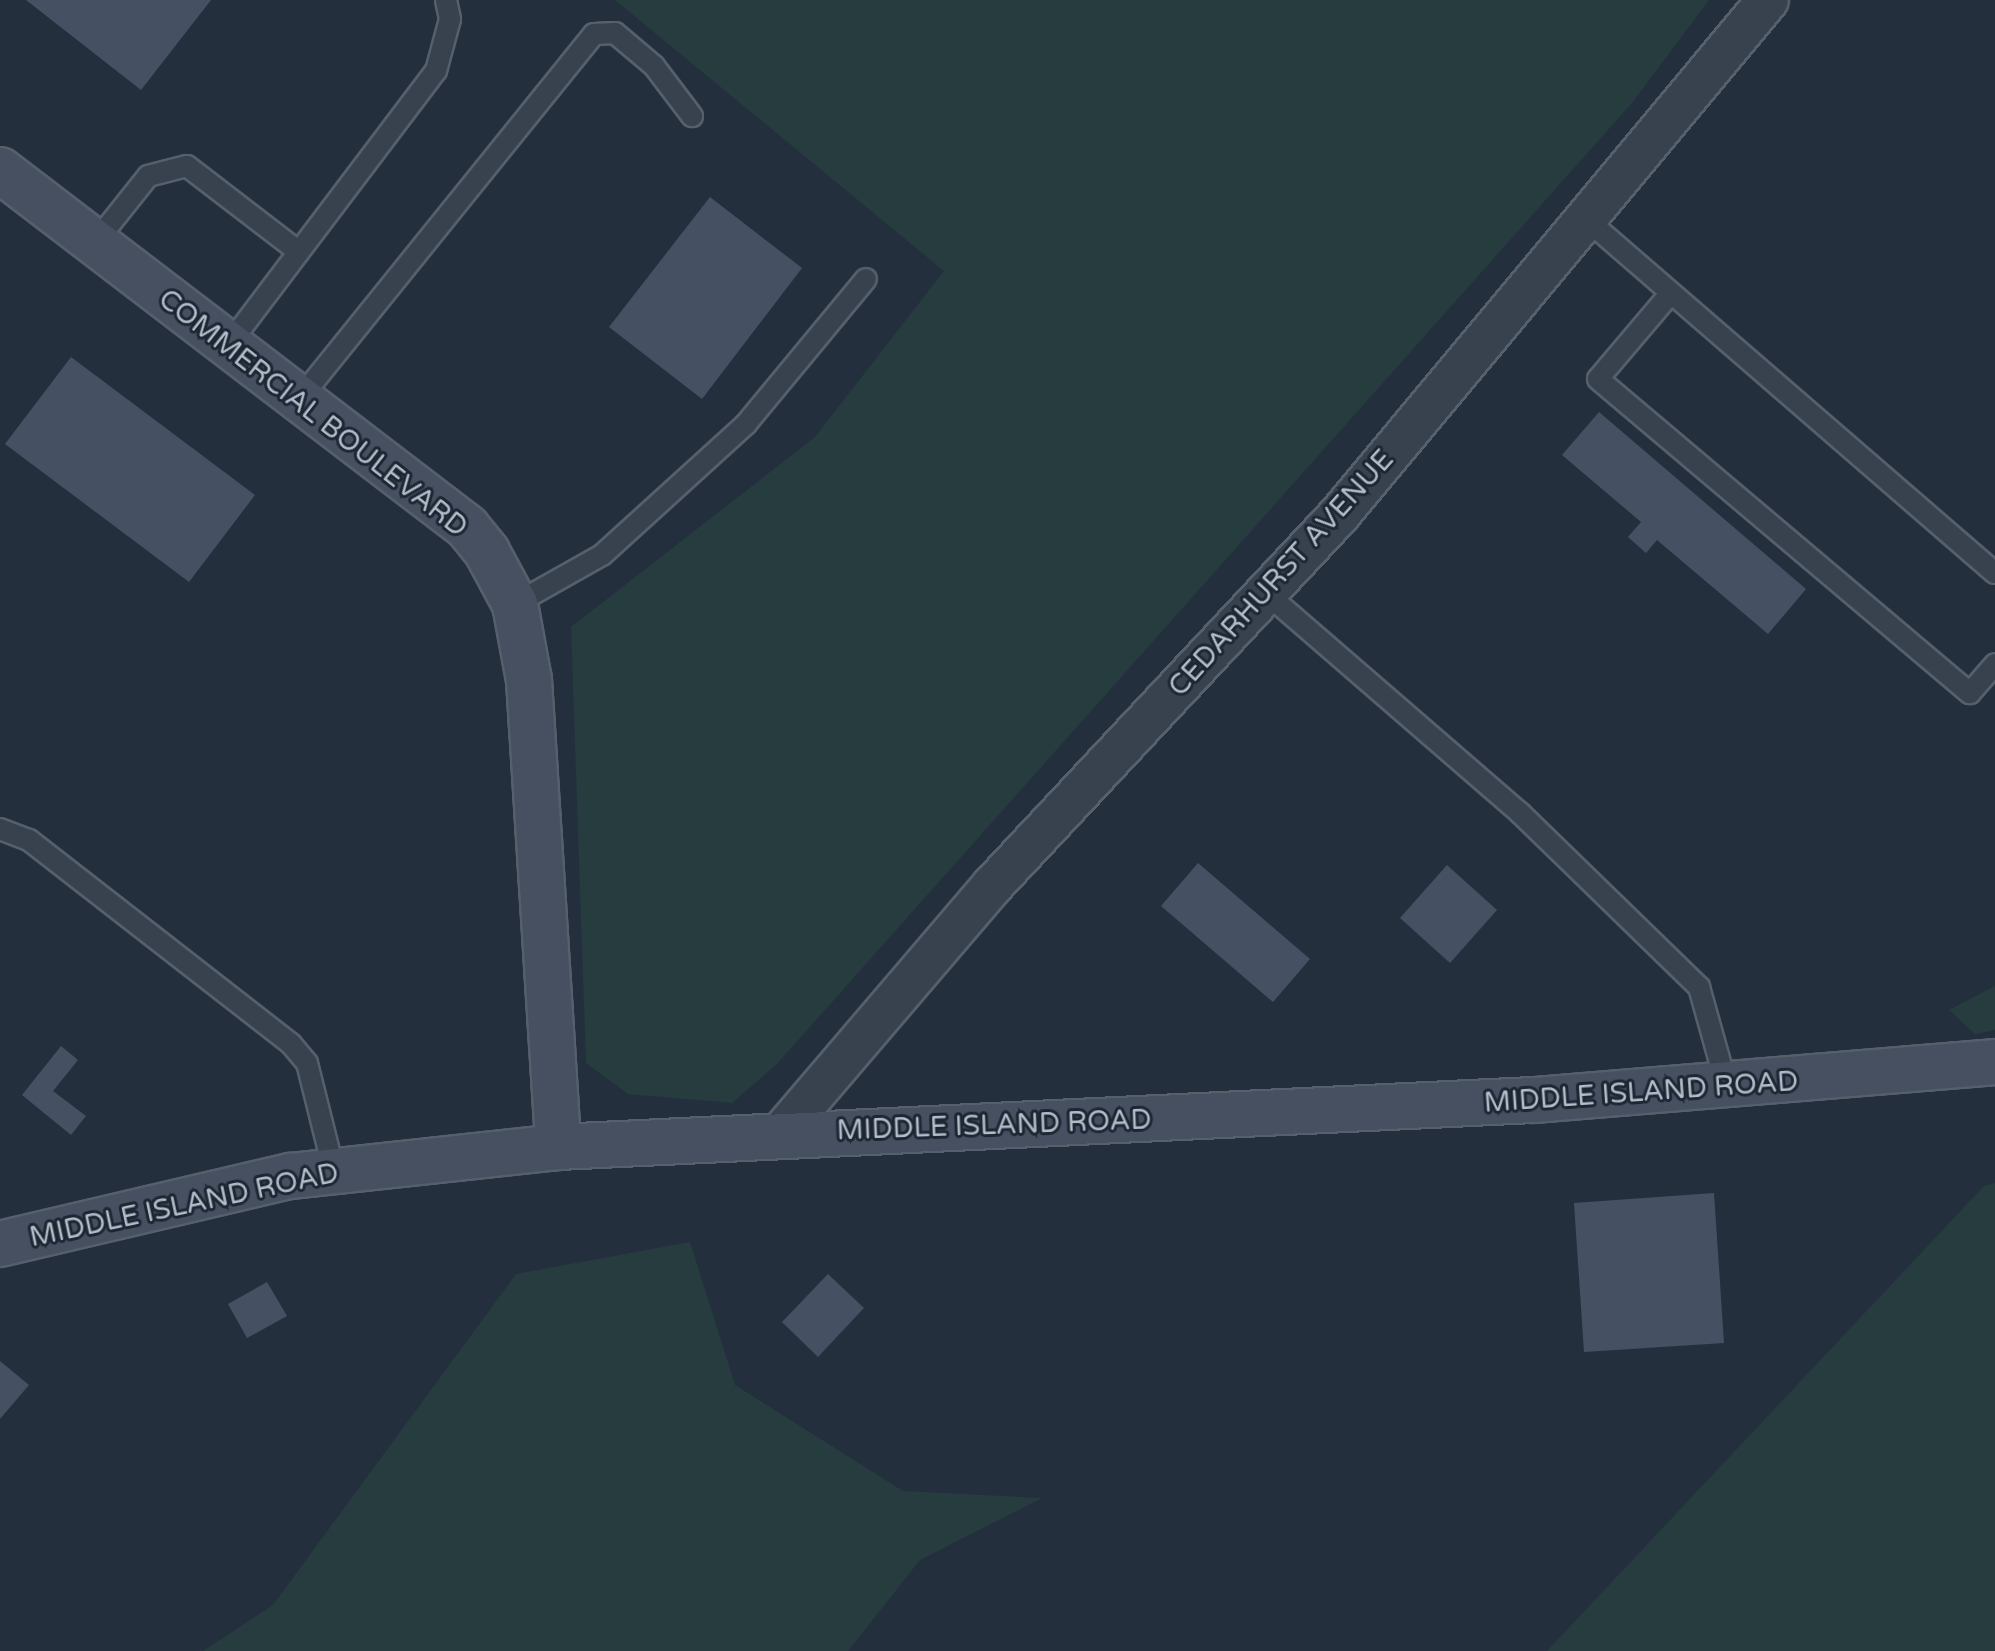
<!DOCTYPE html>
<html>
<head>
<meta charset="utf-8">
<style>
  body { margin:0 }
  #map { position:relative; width:1995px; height:1651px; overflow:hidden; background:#242f3e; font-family:"Varela Round",sans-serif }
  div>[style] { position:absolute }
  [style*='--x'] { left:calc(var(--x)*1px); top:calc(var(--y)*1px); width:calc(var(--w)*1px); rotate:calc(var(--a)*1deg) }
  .green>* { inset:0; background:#263c3f }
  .building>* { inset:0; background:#455162 }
  .roads { filter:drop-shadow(2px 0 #565f6c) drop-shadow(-2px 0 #565f6c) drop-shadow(0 2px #565f6c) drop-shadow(0 -2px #565f6c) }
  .lane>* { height:20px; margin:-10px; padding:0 10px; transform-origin:10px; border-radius:10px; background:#38414e }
  .street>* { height:40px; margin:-20px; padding:0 20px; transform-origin:20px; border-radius:20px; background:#38414e }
  .secondary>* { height:44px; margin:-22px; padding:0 22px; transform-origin:22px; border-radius:22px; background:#465061 }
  span { translate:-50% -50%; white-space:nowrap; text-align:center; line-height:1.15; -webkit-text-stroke:6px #1d2633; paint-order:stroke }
  .street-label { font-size:28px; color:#b4bcc9 }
</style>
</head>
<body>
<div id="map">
  <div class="green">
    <i style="clip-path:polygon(615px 0,1709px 0,1632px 103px,776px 1065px,732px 1103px,628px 1094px,586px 1063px,571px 627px,815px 437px,944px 271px)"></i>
    <i style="clip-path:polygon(1995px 986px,1995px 1030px,1975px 1034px,1949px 1010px)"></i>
    <i style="clip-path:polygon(1995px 1183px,1995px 1651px,1547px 1651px,1984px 1186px)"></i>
    <i style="clip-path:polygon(690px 1242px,735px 1385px,903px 1491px,1042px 1498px,920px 1560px,848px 1651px,203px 1651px,273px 1605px,516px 1274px)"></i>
  </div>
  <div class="building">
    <i style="clip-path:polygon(26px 0,211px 0,141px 90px)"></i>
    <i style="clip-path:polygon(710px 197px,802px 268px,702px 399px,609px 327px)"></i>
    <i style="clip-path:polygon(71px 357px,255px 495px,189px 582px,5px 444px)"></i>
    <i style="clip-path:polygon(1599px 412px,1806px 589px,1768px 634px,1657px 540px,1646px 553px,1628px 537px,1641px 522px,1562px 455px)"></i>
    <i style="clip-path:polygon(1198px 863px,1310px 959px,1273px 1002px,1161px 906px)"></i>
    <i style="clip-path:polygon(1447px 865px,1497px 910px,1450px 963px,1400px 918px)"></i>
    <i style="clip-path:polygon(61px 1046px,78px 1060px,53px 1091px,86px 1116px,71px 1135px,22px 1095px)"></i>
    <i style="clip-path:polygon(1714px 1193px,1724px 1343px,1584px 1352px,1574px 1203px)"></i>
    <i style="clip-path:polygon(828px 1274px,864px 1308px,818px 1357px,782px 1322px)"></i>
    <i style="clip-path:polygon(267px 1282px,287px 1316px,247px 1338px,228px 1304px)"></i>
    <i style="clip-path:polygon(0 1361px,29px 1385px,0 1419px)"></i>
  </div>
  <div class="roads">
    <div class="lane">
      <i style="--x:1586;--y:219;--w:541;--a:40.88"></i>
      <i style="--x:94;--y:244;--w:87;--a:-51.5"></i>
      <i style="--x:148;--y:176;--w:40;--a:-14.4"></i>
      <i style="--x:187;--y:166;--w:141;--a:37.5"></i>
      <i style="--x:1670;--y:294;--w:111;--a:130.3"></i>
      <i style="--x:1598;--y:379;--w:487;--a:40.2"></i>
      <i style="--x:1970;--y:693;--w:38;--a:-49"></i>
      <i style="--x:227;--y:347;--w:346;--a:-52.9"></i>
      <i style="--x:436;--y:71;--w:54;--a:-74.9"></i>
      <i style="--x:450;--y:19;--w:19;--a:-102"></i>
      <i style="--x:297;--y:402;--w:473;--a:-51.1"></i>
      <i style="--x:594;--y:34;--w:21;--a:-3"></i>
      <i style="--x:615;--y:33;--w:51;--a:40.2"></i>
      <i style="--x:654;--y:66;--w:63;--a:52.8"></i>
      <i style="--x:1266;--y:593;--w:336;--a:40.9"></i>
      <i style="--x:1520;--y:813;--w:250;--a:44.2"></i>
      <i style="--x:1699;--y:987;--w:104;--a:74.4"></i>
      <i style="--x:515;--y:604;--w:100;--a:-29.4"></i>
      <i style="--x:602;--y:555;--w:195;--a:-42.3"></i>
      <i style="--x:746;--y:424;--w:188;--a:-50.4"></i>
      <i style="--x:0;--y:829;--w:31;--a:21"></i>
      <i style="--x:29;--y:840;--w:332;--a:37.9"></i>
      <i style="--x:291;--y:1044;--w:25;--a:50"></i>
      <i style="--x:307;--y:1063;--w:111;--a:76"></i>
    </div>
    <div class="street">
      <i style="--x:781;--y:1133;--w:326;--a:-49.5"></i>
      <i style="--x:993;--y:885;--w:507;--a:-46.92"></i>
      <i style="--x:1339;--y:515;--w:670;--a:-50.21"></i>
    </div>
    <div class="secondary">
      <i style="--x:0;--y:170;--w:588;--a:37.4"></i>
      <i style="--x:467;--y:527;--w:32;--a:51"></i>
      <i style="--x:487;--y:552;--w:59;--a:61.7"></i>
      <i style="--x:515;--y:604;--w:77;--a:79.6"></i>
      <i style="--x:529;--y:680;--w:468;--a:86.4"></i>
      <i style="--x:0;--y:1244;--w:299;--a:-13.2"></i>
      <i style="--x:291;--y:1176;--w:269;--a:-6.2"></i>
      <i style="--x:558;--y:1147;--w:977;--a:-2.76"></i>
      <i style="--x:1534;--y:1100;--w:463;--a:-4.7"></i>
    </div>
  </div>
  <div class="street-label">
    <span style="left:313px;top:413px;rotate:38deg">COMMERCIAL BOULEVARD</span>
    <span style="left:1281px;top:573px;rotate:-48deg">CEDARHURST AVENUE</span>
    <span style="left:1641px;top:1092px;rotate:-4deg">MIDDLE ISLAND ROAD</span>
    <span style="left:994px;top:1125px;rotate:-2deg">MIDDLE ISLAND ROAD</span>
    <span style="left:184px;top:1205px;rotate:-12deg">MIDDLE ISLAND ROAD</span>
  </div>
</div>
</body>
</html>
